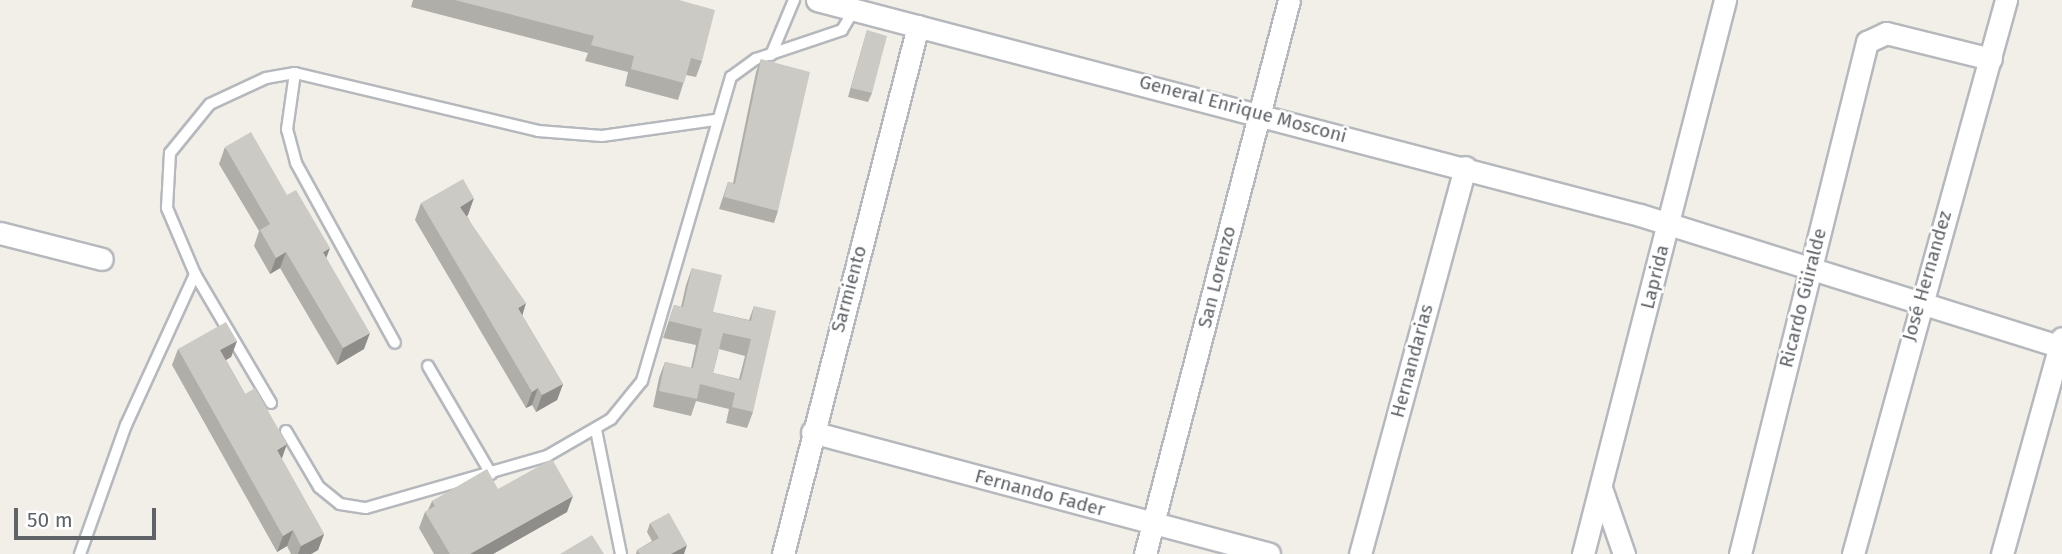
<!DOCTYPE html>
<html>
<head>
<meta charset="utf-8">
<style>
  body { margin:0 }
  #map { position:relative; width:2062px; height:554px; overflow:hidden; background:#f1efe8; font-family:"Fira Sans",sans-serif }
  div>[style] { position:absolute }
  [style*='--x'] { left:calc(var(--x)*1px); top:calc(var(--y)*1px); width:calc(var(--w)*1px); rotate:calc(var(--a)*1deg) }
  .roads { filter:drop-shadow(2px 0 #b5b8bc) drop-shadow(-2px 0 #b5b8bc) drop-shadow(0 2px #b5b8bc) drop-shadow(0 -2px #b5b8bc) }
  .lane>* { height:10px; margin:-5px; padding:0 5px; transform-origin:5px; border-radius:5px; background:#fff }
  .street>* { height:21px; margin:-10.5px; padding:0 10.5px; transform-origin:10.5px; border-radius:10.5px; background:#fff }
  .wall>* { inset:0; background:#afaea9 }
  .shaded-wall>* { inset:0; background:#8f8d8a }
  .building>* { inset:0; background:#cccac5 }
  span { translate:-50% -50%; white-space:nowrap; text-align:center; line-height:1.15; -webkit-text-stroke:5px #fff; paint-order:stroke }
  .street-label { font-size:19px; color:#5f6368 }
  .scale { position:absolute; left:14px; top:508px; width:142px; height:32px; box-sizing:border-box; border:4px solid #5f6368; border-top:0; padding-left:9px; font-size:21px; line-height:24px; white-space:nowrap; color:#5f6368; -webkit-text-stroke:5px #fff; paint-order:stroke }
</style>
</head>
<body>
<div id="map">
  <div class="roads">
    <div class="lane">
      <i style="--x:771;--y:55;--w:60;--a:-67.3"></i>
      <i style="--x:295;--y:73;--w:57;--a:98.1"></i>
      <i style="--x:287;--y:129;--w:35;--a:75"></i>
      <i style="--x:296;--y:163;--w:205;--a:61.2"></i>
      <i style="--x:428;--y:366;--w:125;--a:59.7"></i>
      <i style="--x:271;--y:403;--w:150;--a:-120.5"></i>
      <i style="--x:195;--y:274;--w:72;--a:-113"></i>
      <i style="--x:167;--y:208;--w:55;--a:-86.9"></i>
      <i style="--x:170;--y:153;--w:63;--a:-50.8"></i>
      <i style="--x:210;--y:104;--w:62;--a:-24.9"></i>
      <i style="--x:266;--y:78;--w:29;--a:-10"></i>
      <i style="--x:295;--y:73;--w:250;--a:13.4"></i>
      <i style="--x:538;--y:131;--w:64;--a:4.5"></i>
      <i style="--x:602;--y:136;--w:114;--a:-8.1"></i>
      <i style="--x:596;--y:430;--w:126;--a:78.6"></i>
      <i style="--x:286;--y:431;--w:65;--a:59.5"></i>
      <i style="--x:319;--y:487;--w:27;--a:39"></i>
      <i style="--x:340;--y:504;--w:26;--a:9"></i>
      <i style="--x:366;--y:508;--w:188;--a:-16"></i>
      <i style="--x:547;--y:456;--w:74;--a:-30"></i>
      <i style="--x:611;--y:419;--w:49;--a:-50.8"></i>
      <i style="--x:642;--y:381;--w:317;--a:-73.7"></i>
      <i style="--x:731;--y:77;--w:31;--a:-36"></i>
      <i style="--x:756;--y:59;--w:91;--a:-18.6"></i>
      <i style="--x:842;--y:30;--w:23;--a:-59"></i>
      <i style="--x:80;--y:554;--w:137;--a:-70.4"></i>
      <i style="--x:126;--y:425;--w:166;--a:-65.4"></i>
    </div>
    <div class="street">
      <i style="--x:817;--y:0;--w:851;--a:14.64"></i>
      <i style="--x:1640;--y:215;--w:442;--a:17.4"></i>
      <i style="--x:0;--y:233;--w:105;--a:14.3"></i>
      <i style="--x:812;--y:432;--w:473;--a:14.9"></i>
      <i style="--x:1601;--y:488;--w:70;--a:70.8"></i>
      <i style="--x:783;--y:554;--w:545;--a:-75.66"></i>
      <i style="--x:1145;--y:554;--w:572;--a:-75.43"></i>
      <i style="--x:1360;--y:554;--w:401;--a:-74.8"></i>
      <i style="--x:1583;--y:554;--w:572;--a:-75.62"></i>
      <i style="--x:1740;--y:554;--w:528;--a:-76.07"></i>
      <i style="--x:1867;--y:42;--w:21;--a:-25"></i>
      <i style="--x:1886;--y:33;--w:108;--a:13.9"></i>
      <i style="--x:1853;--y:554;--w:575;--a:-74.56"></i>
      <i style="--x:2002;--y:554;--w:224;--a:-74.5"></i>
    </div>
  </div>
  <div class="wall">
    <i style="clip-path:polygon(413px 0,679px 0,702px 61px,696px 77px,686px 75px,678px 100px,625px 86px,628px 72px,585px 61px,588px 53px,411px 7px)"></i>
    <i style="clip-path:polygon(867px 30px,872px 93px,868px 102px,848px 97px)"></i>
    <i style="clip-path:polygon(761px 59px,778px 211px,774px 223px,719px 209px,728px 182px,733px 183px,756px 72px)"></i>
    <i style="clip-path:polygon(225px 147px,326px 259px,364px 349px,337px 365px,280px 268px,270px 274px,254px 246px,259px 231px,219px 164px)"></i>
    <i style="clip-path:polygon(421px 203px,468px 215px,467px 216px,522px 315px,563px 384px,557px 400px,536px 412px,532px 405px,526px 408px,415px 220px)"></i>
    <i style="clip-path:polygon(evenodd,692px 268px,713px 312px,749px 320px,754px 306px,753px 412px,747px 428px,726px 423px,729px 409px,696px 401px,691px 416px,653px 407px,659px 378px,665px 362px,691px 368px,696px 345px,663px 338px,674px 305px,681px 307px,686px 285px,692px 268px,719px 349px,745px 356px,739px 379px,713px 373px,719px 349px)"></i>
    <i style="clip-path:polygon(237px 341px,231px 357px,226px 360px,324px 534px,318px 550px,311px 554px,291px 554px,287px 546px,277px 552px,172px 365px,178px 349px)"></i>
    <i style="clip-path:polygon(498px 489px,567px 512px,493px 554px,434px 554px,419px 528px,425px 512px,428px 510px,432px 501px)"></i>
    <i style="clip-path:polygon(650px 523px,684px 554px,636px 554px,637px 550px,652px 541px,647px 532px)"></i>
  </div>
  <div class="shaded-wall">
    <i style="clip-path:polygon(474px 198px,468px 215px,454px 223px,460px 207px)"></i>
    <i style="clip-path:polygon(330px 248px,324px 264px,323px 252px)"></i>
    <i style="clip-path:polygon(286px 252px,280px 268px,270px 274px,276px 258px)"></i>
    <i style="clip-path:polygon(526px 303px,521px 320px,518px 308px)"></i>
    <i style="clip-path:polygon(370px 333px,364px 349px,337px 365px,343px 348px)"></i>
    <i style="clip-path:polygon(237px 341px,231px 357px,214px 367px,220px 350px)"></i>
    <i style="clip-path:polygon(563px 384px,557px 400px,536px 412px,542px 395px)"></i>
    <i style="clip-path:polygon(538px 388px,532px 405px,526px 408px,532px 392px)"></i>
    <i style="clip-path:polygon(287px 444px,281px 461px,277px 450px)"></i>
    <i style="clip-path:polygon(573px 496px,567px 512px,493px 554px,470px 554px)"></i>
    <i style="clip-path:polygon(293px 530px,287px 546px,277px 552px,283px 536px)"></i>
    <i style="clip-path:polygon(324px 534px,318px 550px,311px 554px,298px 554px,301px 546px)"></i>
    <i style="clip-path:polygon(687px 545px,684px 554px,671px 554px)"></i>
  </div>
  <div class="building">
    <i style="clip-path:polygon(455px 0,679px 0,715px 10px,702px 61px,691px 58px,684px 83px,631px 69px,634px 56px,591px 45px,594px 36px)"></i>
    <i style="clip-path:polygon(867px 30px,887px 36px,872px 93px,851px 88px)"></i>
    <i style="clip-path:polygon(761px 59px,810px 72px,778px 211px,724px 197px,728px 182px,735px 184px)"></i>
    <i style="clip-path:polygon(251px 132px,287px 195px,296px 190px,330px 248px,323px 252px,370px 333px,343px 348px,286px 252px,276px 258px,260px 230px,270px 224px,225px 147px)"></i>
    <i style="clip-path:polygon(463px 179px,474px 198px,460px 207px,526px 303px,518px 308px,563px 384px,542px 395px,538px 388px,532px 392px,421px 203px)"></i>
    <i style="clip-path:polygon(evenodd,692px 268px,722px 275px,713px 312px,751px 321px,754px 306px,776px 311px,753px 412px,732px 407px,735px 393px,700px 384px,697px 399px,659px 391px,665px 362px,693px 368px,702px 329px,669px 321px,674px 305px,683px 307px,692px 268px,723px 333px,751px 339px,741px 380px,713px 373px,723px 333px)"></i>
    <i style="clip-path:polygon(226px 322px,237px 341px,220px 350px,245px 394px,255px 388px,287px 444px,277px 450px,324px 534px,301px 546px,293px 530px,283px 536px,178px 349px)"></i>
    <i style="clip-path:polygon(552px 459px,573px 496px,470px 554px,450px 554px,425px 512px,435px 506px,432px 501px,487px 469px,498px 489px)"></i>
    <i style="clip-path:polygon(669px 513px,687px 545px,671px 554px,640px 554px,637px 550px,659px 538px,650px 523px)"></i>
    <i style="clip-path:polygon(592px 535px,604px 554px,560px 554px)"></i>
  </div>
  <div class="street-label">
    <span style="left:1243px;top:109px;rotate:15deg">General Enrique Mosconi</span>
    <span style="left:1927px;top:276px;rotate:-74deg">José Hernandez</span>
    <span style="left:1217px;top:277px;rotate:-76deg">San Lorenzo</span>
    <span style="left:1655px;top:277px;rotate:-76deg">Laprida</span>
    <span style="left:849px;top:289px;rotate:-75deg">Sarmiento</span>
    <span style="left:1803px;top:298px;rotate:-76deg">Ricardo Güiralde</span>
    <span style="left:1412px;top:361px;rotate:-75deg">Hernandarias</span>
    <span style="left:1040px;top:493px;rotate:15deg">Fernando Fader</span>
  </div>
  <div class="scale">50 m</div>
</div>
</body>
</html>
